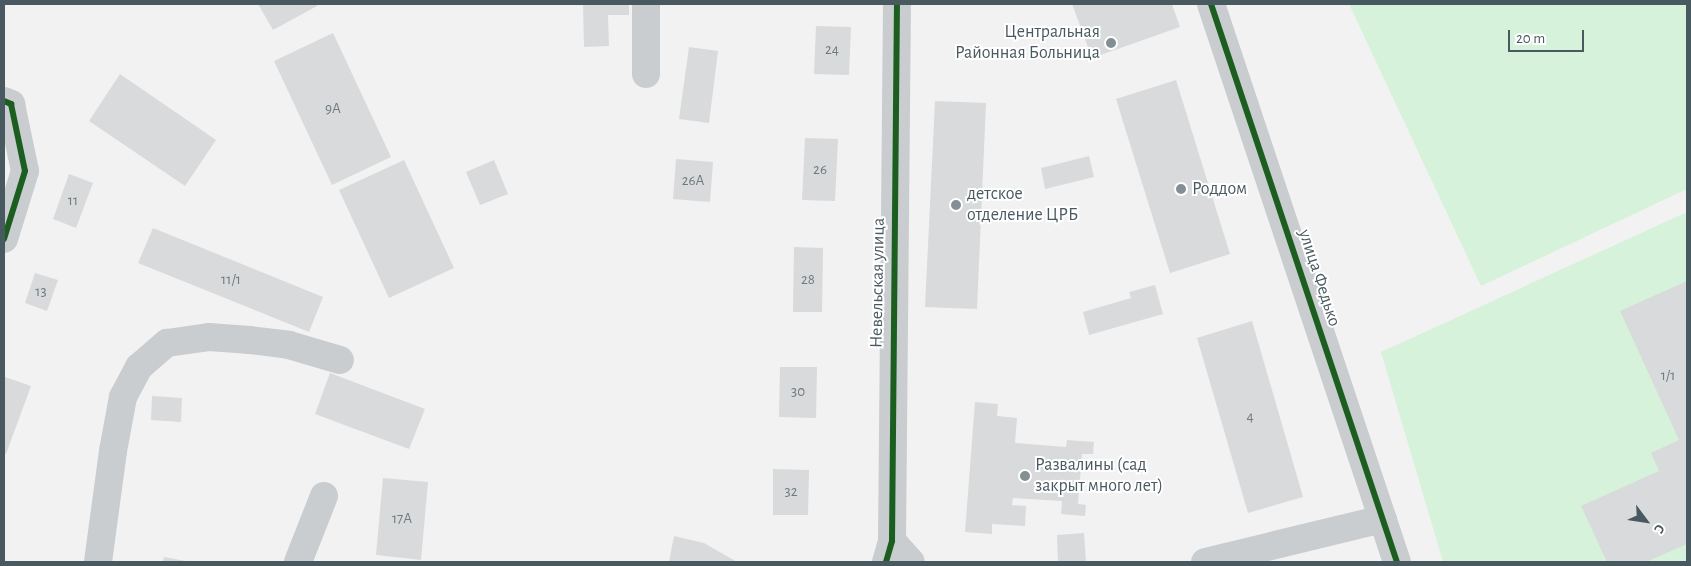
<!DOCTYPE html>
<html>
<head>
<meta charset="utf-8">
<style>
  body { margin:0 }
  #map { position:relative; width:1691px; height:566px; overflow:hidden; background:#f3f2f2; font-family:"Alegreya Sans",sans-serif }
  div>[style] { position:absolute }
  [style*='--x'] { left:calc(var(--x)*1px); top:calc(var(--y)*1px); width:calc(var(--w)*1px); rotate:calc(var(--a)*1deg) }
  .green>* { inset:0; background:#d6f2da }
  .building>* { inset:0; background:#d9dadb }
  .minor>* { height:28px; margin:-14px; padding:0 14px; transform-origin:14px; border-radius:14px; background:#c9cdcf }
  .cycleway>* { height:6px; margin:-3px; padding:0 3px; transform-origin:3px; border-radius:3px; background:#1b5e20 }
  .dots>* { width:14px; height:14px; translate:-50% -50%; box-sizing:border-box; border:2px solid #fff; border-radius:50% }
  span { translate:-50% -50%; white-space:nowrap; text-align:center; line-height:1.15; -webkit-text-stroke:4px #fff; paint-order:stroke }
  .number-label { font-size:15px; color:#6e7b80 }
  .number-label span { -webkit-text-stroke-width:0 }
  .poi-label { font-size:18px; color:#485a60 }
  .right { translate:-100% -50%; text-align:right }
  .left { translate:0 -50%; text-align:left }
  .street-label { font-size:18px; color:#485a60 }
  .frame { position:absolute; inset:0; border:5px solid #485a60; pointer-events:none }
  .north { position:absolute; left:1621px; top:496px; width:50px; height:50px; -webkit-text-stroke:4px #fff; paint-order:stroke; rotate:121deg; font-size:14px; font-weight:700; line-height:20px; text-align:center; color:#485a60 }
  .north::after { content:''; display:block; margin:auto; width:18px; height:22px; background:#485a60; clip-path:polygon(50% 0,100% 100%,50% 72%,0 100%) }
  .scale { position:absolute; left:1508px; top:30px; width:76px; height:22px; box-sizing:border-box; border:2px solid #485a60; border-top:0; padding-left:6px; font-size:15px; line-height:18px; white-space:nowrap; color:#485a60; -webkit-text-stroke:4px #fff; paint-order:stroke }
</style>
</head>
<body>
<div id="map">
  <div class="green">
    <i style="clip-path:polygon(1349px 4px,1687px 4px,1687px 189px,1481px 286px)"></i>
    <i style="clip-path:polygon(1687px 212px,1687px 562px,1443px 562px,1381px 352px)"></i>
  </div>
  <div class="building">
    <i style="clip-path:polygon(258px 4px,316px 4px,317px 6px,273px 30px)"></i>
    <i style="clip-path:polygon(583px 4px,629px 4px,629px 15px,608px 15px,609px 46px,584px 47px)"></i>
    <i style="clip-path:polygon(1072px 4px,1172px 4px,1180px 27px,1092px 58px)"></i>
    <i style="clip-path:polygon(816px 26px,851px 27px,849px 75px,814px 74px)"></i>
    <i style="clip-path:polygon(333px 33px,391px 157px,332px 185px,274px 61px)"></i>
    <i style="clip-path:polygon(689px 47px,718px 51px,709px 123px,679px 119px)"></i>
    <i style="clip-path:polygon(120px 74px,216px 140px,185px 186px,89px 121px)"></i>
    <i style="clip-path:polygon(1176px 80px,1230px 254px,1170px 273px,1116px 99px)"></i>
    <i style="clip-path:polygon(935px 101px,986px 103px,977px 309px,925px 307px)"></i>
    <i style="clip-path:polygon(805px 138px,838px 139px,835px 201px,802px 200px)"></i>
    <i style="clip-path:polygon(1089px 156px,1094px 177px,1045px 189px,1041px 168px)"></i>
    <i style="clip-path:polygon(676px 159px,713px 162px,710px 202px,673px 199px)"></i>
    <i style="clip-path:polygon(404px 160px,454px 268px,389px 298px,339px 190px)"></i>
    <i style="clip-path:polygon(494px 160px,508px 194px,480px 205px,466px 172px)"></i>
    <i style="clip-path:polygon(69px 174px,93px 183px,76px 228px,53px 219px)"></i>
    <i style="clip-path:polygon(153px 228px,323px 297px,309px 332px,138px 263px)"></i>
    <i style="clip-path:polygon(794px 247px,823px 248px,822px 312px,793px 312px)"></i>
    <i style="clip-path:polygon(35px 273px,58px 280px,47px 311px,25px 303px)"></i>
    <i style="clip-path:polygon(1687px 281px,1687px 544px,1646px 562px,1607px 562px,1581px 506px,1659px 471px,1651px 453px,1679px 440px,1620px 311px)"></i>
    <i style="clip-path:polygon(1155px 285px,1163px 314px,1089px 335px,1083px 312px,1131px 298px,1129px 292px)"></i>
    <i style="clip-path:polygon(1252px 321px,1303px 497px,1248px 513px,1197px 338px)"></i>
    <i style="clip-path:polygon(780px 367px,817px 367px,816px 418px,779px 417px)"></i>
    <i style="clip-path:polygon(330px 373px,425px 409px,409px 449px,315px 414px)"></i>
    <i style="clip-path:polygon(5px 377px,31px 386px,6px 454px,4px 453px)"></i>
    <i style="clip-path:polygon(152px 396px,182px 398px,181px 422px,151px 420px)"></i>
    <i style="clip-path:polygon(975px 402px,998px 404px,997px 416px,1017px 418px,1015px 443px,1066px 447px,1067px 440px,1094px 442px,1093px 454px,1082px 454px,1078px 504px,1086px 505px,1085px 516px,1061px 514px,1062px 501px,1013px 498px,1012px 505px,1026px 506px,1025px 526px,992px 524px,992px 534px,965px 532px)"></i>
    <i style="clip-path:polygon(773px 469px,809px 470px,808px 515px,773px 515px)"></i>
    <i style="clip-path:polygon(383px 478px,428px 482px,421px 560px,376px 555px)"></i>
    <i style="clip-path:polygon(1084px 533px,1086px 562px,1058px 562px,1057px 535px)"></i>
    <i style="clip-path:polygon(674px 536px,704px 543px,737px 562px,669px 562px)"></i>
    <i style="clip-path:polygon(164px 557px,186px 561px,186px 562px,163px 562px)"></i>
  </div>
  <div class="minor">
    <i style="--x:1211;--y:4;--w:588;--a:71.57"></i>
    <i style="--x:646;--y:74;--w:70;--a:-90"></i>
    <i style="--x:4;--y:101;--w:8;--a:23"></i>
    <i style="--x:11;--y:104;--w:68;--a:78.2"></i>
    <i style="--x:25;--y:171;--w:71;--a:107.2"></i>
    <i style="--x:892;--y:541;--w:28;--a:48"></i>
    <i style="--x:98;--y:562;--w:112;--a:-82.3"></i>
    <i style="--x:113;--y:451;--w:55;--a:-79.5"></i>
    <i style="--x:123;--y:397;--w:34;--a:-62"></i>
    <i style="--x:139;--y:367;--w:37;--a:-41"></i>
    <i style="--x:167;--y:343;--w:42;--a:-8.1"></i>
    <i style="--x:209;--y:337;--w:41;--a:4.2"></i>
    <i style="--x:250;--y:340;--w:39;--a:7"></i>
    <i style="--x:289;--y:345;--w:53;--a:16.4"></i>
    <i style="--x:298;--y:562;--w:71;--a:-68.5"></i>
    <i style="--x:886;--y:562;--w:22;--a:-74"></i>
    <i style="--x:892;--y:541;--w:537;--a:-89.47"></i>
    <i style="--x:1205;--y:562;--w:183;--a:-13.6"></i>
  </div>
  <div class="cycleway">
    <i style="--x:1211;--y:4;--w:588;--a:71.57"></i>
    <i style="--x:4;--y:101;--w:8;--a:23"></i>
    <i style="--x:11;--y:104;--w:68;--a:78.2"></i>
    <i style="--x:25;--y:171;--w:71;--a:107.2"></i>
    <i style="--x:886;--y:562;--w:22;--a:-74"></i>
    <i style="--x:892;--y:541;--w:537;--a:-89.47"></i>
  </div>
  <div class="dots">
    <i style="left:1111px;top:43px;background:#848f93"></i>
    <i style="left:1181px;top:189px;background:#848f93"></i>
    <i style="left:956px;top:205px;background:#848f93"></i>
    <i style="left:1025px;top:476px;background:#848f93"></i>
  </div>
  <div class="number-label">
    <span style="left:832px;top:50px">24</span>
    <span style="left:333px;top:109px">9А</span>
    <span style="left:820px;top:170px">26</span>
    <span style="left:693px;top:181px">26А</span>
    <span style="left:73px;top:201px">11</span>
    <span style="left:231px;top:280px">11/1</span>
    <span style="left:808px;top:280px">28</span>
    <span style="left:41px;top:292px">13</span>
    <span style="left:1668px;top:376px">1/1</span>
    <span style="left:798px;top:392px">30</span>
    <span style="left:1250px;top:417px">4</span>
    <span style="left:791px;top:492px">32</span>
    <span style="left:402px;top:519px">17А</span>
  </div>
  <div class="poi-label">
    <span class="right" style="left:1100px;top:43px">Центральная<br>Районная Больница</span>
    <span class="left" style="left:1192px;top:189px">Роддом</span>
    <span class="left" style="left:967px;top:205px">детское<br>отделение ЦРБ</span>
    <span class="left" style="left:1035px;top:476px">Развалины (сад<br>закрыт много лет)</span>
  </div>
  <div class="street-label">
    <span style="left:1319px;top:278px;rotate:72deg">улица Федько</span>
    <span style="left:878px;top:283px;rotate:-89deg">Невельская улица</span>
  </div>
  <div class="frame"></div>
  <div class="north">С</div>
  <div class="scale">20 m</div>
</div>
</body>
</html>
